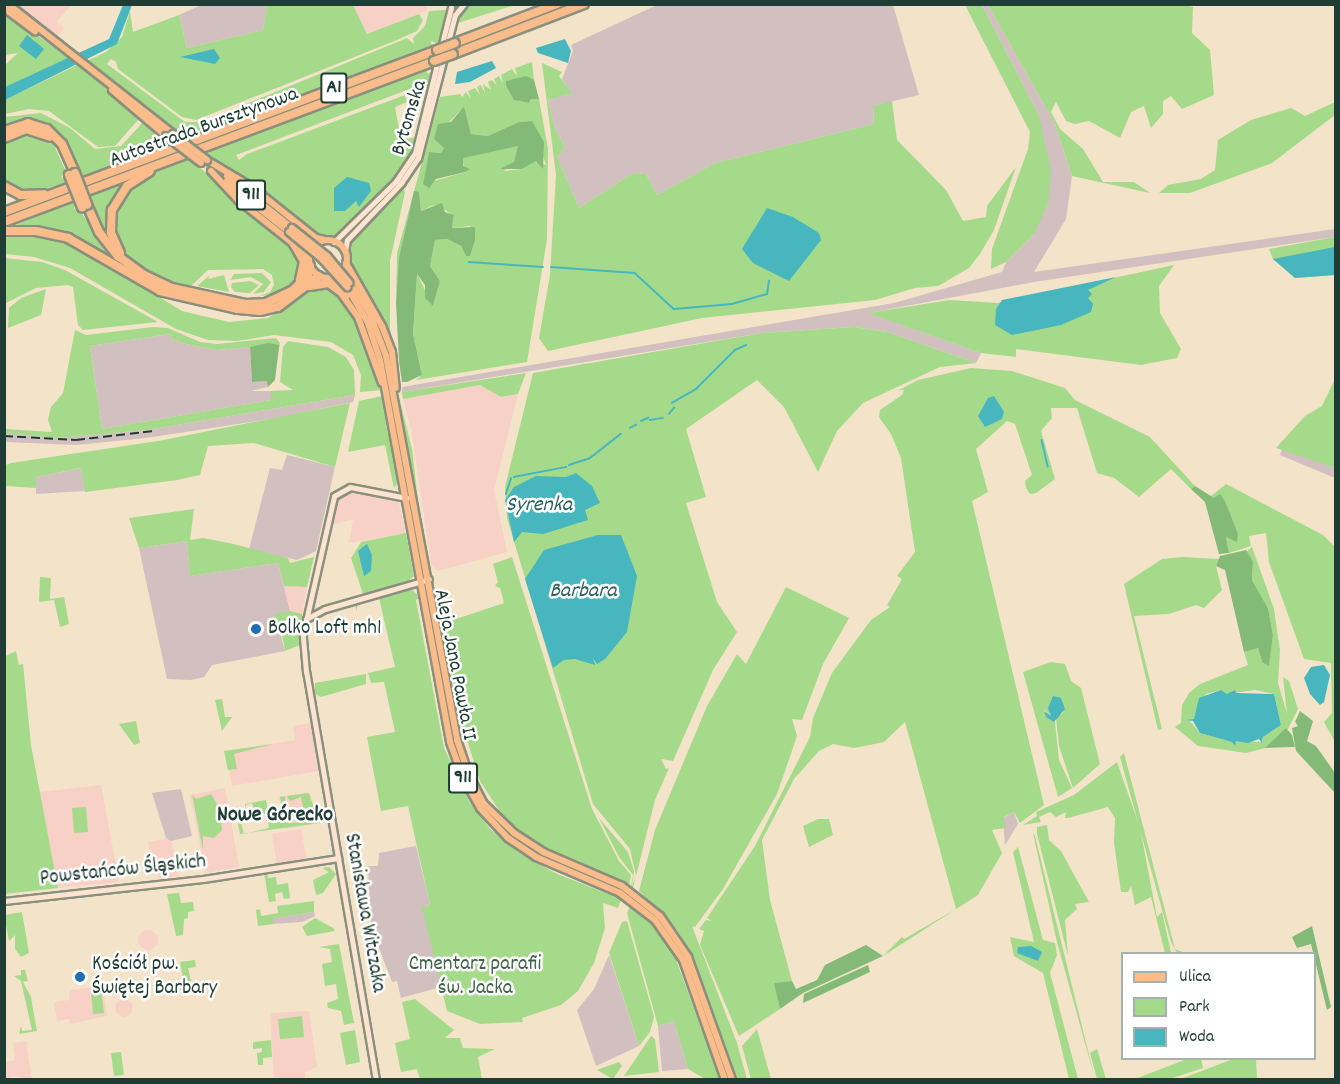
<!DOCTYPE html>
<html>
<head>
<meta charset="utf-8">
<style>
  body { margin:0 }
  #map { position:relative; width:1340px; height:1084px; overflow:hidden; background:#f3e3c9; font-family:Dekko,sans-serif }
  div>[style] { position:absolute }
  [style*='--x'] { left:calc(var(--x)*1px); top:calc(var(--y)*1px); width:calc(var(--w)*1px); rotate:calc(var(--a)*1deg) }
  .built>* { inset:0; background:#f7d1c6 }
  .round { border-radius:50% }
  .industrial>* { inset:0; background:#d2bfbf }
  .green>* { inset:0; background:#a5da8b }
  .forest>* { inset:0; background:#84ba77 }
  .water>* { inset:0; background:#47b6bf }
  .stream>* { height:1.5px; margin:-0.75px; padding:0 0.75px; transform-origin:0.75px; border-radius:0.75px; background:#47b6bf }
  .roads { filter:drop-shadow(2px 0 #89907e) drop-shadow(-2px 0 #89907e) drop-shadow(0 2px #89907e) drop-shadow(0 -2px #89907e) }
  .secondary>* { height:5px; margin:-2.5px; padding:0 2.5px; transform-origin:2.5px; border-radius:2.5px; background:#fde4d0 }
  .primary>* { height:6px; margin:-3px; padding:0 3px; transform-origin:3px; border-radius:3px; background:#f9bc8a }
  .primary>.ring { margin:-3px; padding:0; box-sizing:content-box; background:none; border:6px solid #f9bc8a; border-radius:50% }
  .highway>* { height:8px; margin:-4px; padding:0 4px; transform-origin:4px; border-radius:4px; background:#f9bc8a }
  .rail>* { height:1.5px; margin-top:-0.75px; transform-origin:0; background:repeating-linear-gradient(90deg,#1f3d34 0 9px,transparent 0 13.5px) }
  .bridges { filter:drop-shadow(2px 0 #89907e) drop-shadow(-2px 0 #89907e) drop-shadow(0 2px #89907e) drop-shadow(0 -2px #89907e) }
  .primary-bridge>* { height:6px; margin:-3px; padding:0 3px; transform-origin:3px; border-radius:3px; background:#f9bc8a }
  .highway-bridge>* { height:8px; margin:-4px; padding:0 4px; transform-origin:4px; border-radius:4px; background:#f9bc8a }
  .dots>* { width:16px; height:16px; translate:-50% -50%; box-sizing:border-box; border:3px solid #fff; border-radius:50% }
  span { translate:-50% -50%; white-space:nowrap; text-align:center; line-height:1.15; -webkit-text-stroke:5px #fff; paint-order:stroke }
  .shield-label span { padding:2px 4px; background:#fff; border:2px solid; border-radius:4px; -webkit-text-stroke-width:0 }
  .shield-label { font-size:20px; color:#1f3d34; font-weight:700 }
  .street-label { font-size:21px; color:#1f3d34 }
  .poi-label { font-size:21px; color:#1f3d34 }
  .left { translate:0 -50%; text-align:left }
  .park-label { font-size:21px; color:#40644a }
  .water-label { font-size:22px; color:#2b615e; font-style:italic }
  .neighbourhood-label { font-size:22px; color:#1f3d34; font-weight:700 }
  .frame { position:absolute; inset:0; border:6px solid #1f3d34; pointer-events:none }
  .legend { position:absolute; left:1121px; top:952px; width:195px; height:108px; box-sizing:border-box; background:#fff; border:2px solid #a5b1ae; margin:0; padding:8px 10px; list-style:none; font-size:18px; color:#1f3d34 }
  .legend li { display:flex; align-items:center; gap:12px; height:30px }
  .legend b { width:30px; border:2px solid #a5b1ae }
</style>
</head>
<body>
<div id="map">
  <div class="built">
    <i style="clip-path:polygon(10px 5px,71px 5px,57px 22px,64px 28px,56px 38px)"></i>
    <i style="clip-path:polygon(353px 5px,426px 5px,428px 10px,367px 34px)"></i>
    <i style="clip-path:polygon(480px 385px,501px 397px,518px 394px,494px 490px,507px 552px,438px 571px,431px 564px,412px 433px,403px 399px)"></i>
    <i style="clip-path:polygon(346px 489px,398px 499px,406px 533px,349px 543px,353px 519px,330px 525px,337px 495px)"></i>
    <i style="clip-path:polygon(284px 586px,307px 587px,302px 614px,290px 611px)"></i>
    <i style="clip-path:polygon(311px 723px,319px 771px,232px 786px,226px 751px,295px 740px,293px 726px)"></i>
    <i style="clip-path:polygon(101px 785px,119px 882px,58px 888px,39px 792px)"></i>
    <i style="clip-path:polygon(225px 788px,239px 867px,206px 873px,190px 795px)"></i>
    <i style="clip-path:polygon(308px 792px,314px 824px,286px 829px,279px 797px)"></i>
    <i style="clip-path:polygon(301px 829px,307px 861px,277px 866px,272px 834px)"></i>
    <i style="clip-path:polygon(170px 838px,179px 876px,158px 878px,148px 842px)"></i>
    <i class="round" style="left:138px;top:930px;width:20px;height:20px"></i>
    <i style="clip-path:polygon(103px 986px,107px 1016px,70px 1024px,69px 1019px,57px 1021px,54px 1002px,69px 1000px,70px 990px)"></i>
    <i class="round" style="left:115px;top:999px;width:18px;height:18px"></i>
    <i style="clip-path:polygon(309px 1011px,317px 1067px,305px 1072px,305px 1079px,274px 1079px,270px 1013px)"></i>
    <i style="clip-path:polygon(26px 1041px,32px 1079px,13px 1076px,5px 1079px,5px 1062px,15px 1060px,13px 1043px)"></i>
  </div>
  <div class="industrial">
    <i style="clip-path:polygon(659px 4px,893px 5px,919px 95px,873px 106px,874px 124px,715px 163px,657px 195px,646px 174px,633px 173px,579px 208px,557px 157px,565px 148px,554px 126px,548px 100px,571px 93px,562px 79px,573px 51px,571px 45px)"></i>
    <i style="clip-path:polygon(201px 5px,267px 5px,263px 30px,187px 48px,179px 15px)"></i>
    <i style="clip-path:polygon(982px 5px,988px 5px,1055px 124px,1072px 176px,1066px 219px,1034px 272px,1335px 229px,1335px 237px,1034px 282px,869px 313px,981px 353px,976px 363px,887px 332px,854px 327px,762px 333px,402px 392px,402px 387px,894px 303px,1002px 272px,1006px 262px,1034px 234px,1039px 116px)"></i>
    <i style="clip-path:polygon(170px 334px,172px 339px,186px 344px,216px 350px,250px 347px,252px 382px,268px 380px,268px 387px,251px 391px,271px 391px,271px 400px,102px 429px,90px 346px)"></i>
    <i style="clip-path:polygon(355px 395px,353px 402px,277px 418px,146px 438px,76px 445px,5px 442px,5px 433px,57px 438px,147px 430px)"></i>
    <i style="clip-path:polygon(1282px 449px,1335px 468px,1335px 478px,1280px 455px)"></i>
    <i style="clip-path:polygon(287px 455px,335px 467px,316px 551px,297px 560px,249px 549px,270px 468px,282px 470px)"></i>
    <i style="clip-path:polygon(82px 468px,85px 491px,36px 494px,36px 477px)"></i>
    <i style="clip-path:polygon(187px 541px,190px 576px,278px 563px,290px 611px,275px 615px,285px 651px,212px 665px,204px 677px,191px 680px,167px 679px,139px 548px)"></i>
    <i style="clip-path:polygon(181px 789px,192px 836px,171px 841px,166px 838px,152px 793px)"></i>
    <i style="clip-path:polygon(1014px 812px,1018px 824px,1005px 845px,1003px 818px)"></i>
    <i style="clip-path:polygon(416px 846px,430px 905px,423px 907px,441px 987px,401px 998px,397px 981px,392px 982px,377px 943px,372px 943px,368px 866px,378px 866px,379px 853px)"></i>
    <i style="clip-path:polygon(314px 912px,315px 916px,302px 922px,273px 924px,272px 918px)"></i>
    <i style="clip-path:polygon(609px 955px,639px 1046px,596px 1066px,577px 1010px,594px 989px)"></i>
    <i style="clip-path:polygon(674px 1021px,688px 1069px,662px 1071px,658px 1026px)"></i>
  </div>
  <div class="green">
    <i style="clip-path:polygon(267px 5px,353px 5px,367px 34px,419px 14px,423px 20px,417px 31px,397px 40px,196px 120px,182px 117px,118px 69px,116px 62px,111px 59px,107px 64px,185px 122px,202px 122px,407px 38px,414px 44px,413px 38px,425px 26px,429px 11px,446px 10px,439px 44px,431px 41px,432px 47px,185px 139px,180px 127px,174px 131px,85px 62px,106px 52px,122px 37px,130px 11px,133px 32px,179px 15px,187px 48px,263px 30px)"></i>
    <i style="clip-path:polygon(469px 5px,469px 4px,515px 5px,458px 23px,461px 12px)"></i>
    <i style="clip-path:polygon(965px 5px,982px 5px,1039px 116px,1051px 171px,1048px 203px,1034px 234px,1006px 262px,991px 269px,992px 249px,1028px 149px,1030px 132px)"></i>
    <i style="clip-path:polygon(1183px 5px,1193px 7px,1192px 33px,1210px 50px,1214px 95px,1182px 109px,1171px 96px,1163px 101px,1163px 114px,1151px 128px,1144px 106px,1131px 112px,1120px 138px,1089px 121px,1075px 124px,1066px 121px,1056px 102px,1051px 112px,1060px 129px,1083px 149px,1103px 182px,1134px 182px,1150px 193px,1072px 176px,1055px 124px,988px 5px)"></i>
    <i style="clip-path:polygon(4px 11px,64px 55px,69px 58px,5px 87px,5px 65px,18px 53px,5px 55px)"></i>
    <i style="clip-path:polygon(evenodd,532px 62px,534px 80px,506px 86px,514px 100px,529px 103px,531px 99px,539px 99px,548px 149px,547px 239px,527px 362px,416px 380px,422px 375px,413px 334px,417px 274px,433px 306px,440px 281px,430px 266px,435px 240px,447px 239px,461px 246px,466px 256px,470px 256px,475px 241px,470px 226px,452px 228px,454px 216px,442px 208px,434px 205px,421px 211px,419px 192px,410px 208px,399px 263px,396px 303px,397px 253px,440px 97px,460px 94px,462px 97px,466px 92px,471px 99px,468px 91px,475px 88px,480px 95px,477px 87px,481px 85px,485px 93px,483px 84px,491px 90px,488px 82px,492px 80px,497px 86px,494px 79px,499px 76px,503px 83px,501px 75px,512px 69px,517px 76px,515px 68px,532px 62px,464px 106px,471px 134px,488px 136px,519px 122px,532px 121px,546px 165px,536px 161px,522px 169px,504px 171px,514px 162px,519px 146px,479px 152px,462px 158px,465px 172px,424px 184px,429px 152px,441px 153px,444px 148px,434px 139px,464px 106px)"></i>
    <i style="clip-path:polygon(542px 63px,562px 72px,559px 76px,572px 93px,548px 100px,554px 126px,565px 148px,557px 157px,579px 208px,633px 173px,646px 174px,657px 195px,715px 163px,874px 124px,873px 106px,892px 101px,897px 140px,946px 190px,963px 221px,986px 217px,987px 206px,1016px 167px,994px 230px,980px 254px,969px 268px,938px 286px,915px 288px,875px 300px,702px 318px,548px 351px,539px 338px,550px 275px,556px 175px)"></i>
    <i style="clip-path:polygon(79px 64px,139px 119px,115px 146px,98px 147px,49px 111px,29px 109px,5px 114px,5px 100px)"></i>
    <i style="clip-path:polygon(426px 69px,428px 74px,433px 70px,429px 88px,412px 88px,236px 155px,239px 160px,247px 154px,405px 95px,407px 102px,395px 107px,401px 140px,417px 137px,407px 164px,338px 237px,320px 237px,204px 153px)"></i>
    <i style="clip-path:polygon(1335px 102px,1335px 115px,1272px 163px,1190px 193px,1159px 193px,1168px 185px,1201px 179px,1215px 170px,1218px 140px,1251px 120px,1291px 108px,1305px 116px)"></i>
    <i style="clip-path:polygon(41px 113px,70px 128px,95px 149px,121px 146px,143px 122px,161px 135px,160px 143px,172px 144px,80px 179px,80px 169px,75px 169px,62px 140px,5px 128px,5px 117px)"></i>
    <i style="clip-path:polygon(23px 131px,46px 136px,53px 143px,66px 172px,61px 177px,68px 182px,28px 194px,5px 184px,5px 141px)"></i>
    <i style="clip-path:polygon(189px 158px,301px 256px,300px 276px,284px 291px,257px 297px,270px 292px,274px 285px,272px 275px,263px 269px,208px 270px,191px 286px,153px 277px,121px 252px,115px 239px,113px 218px,121px 195px,144px 177px)"></i>
    <i style="clip-path:polygon(130px 180px,113px 201px,111px 245px,89px 207px,94px 203px,86px 196px)"></i>
    <i style="clip-path:polygon(403px 187px,405px 192px,390px 261px,390px 328px,395px 360px,380px 314px,350px 265px,348px 249px,352px 239px)"></i>
    <i style="clip-path:polygon(75px 200px,74px 209px,80px 210px,109px 257px,76px 239px,5px 230px)"></i>
    <i style="clip-path:polygon(23px 232px,63px 238px,182px 311px,229px 322px,268px 318px,318px 284px,335px 288px,355px 317px,382px 390px,360px 392px,361px 375px,353px 355px,331px 342px,274px 335px,237px 341px,208px 340px,176px 329px,70px 268px,34px 257px,5px 254px,5px 233px)"></i>
    <i style="clip-path:polygon(1335px 237px,1335px 275px,1295px 278px,1273px 259px,1269px 249px)"></i>
    <i style="clip-path:polygon(4px 258px,42px 262px,65px 270px,158px 322px,83px 330px,78px 325px,73px 287px,68px 285px,36px 288px,6px 303px)"></i>
    <i style="clip-path:polygon(1174px 265px,1159px 286px,1160px 313px,1181px 349px,1177px 358px,1141px 365px,1016px 349px,1016px 357px,981px 353px,868px 313px,950px 300px,998px 303px)"></i>
    <i style="clip-path:polygon(262px 273px,271px 282px,264px 292px,253px 294px,263px 284px,251px 277px,230px 280px,234px 274px)"></i>
    <i style="clip-path:polygon(210px 275px,208px 279px,224px 275px,229px 292px,197px 286px)"></i>
    <i style="clip-path:polygon(250px 281px,259px 285px,250px 293px,235px 292px,231px 287px,232px 283px)"></i>
    <i style="clip-path:polygon(46px 289px,41px 315px,8px 328px,9px 308px,21px 298px)"></i>
    <i style="clip-path:polygon(153px 327px,168px 328px,200px 342px,217px 344px,276px 338px,280px 343px,276px 371px,278px 345px,216px 350px,186px 344px,172px 339px,170px 334px,90px 346px,102px 429px,271px 400px,271px 391px,293px 390px,280px 382px,283px 347px,288px 341px,328px 347px,346px 357px,354px 370px,355px 395px,147px 430px,57px 438px,5px 433px,5px 429px,52px 432px,48px 420px,51px 407px,63px 393px,75px 330px,86px 335px)"></i>
    <i style="clip-path:polygon(854px 327px,887px 332px,976px 363px,940px 367px,863px 403px,837px 431px,818px 472px,784px 407px,757px 380px,686px 429px,706px 497px,686px 503px,717px 602px,737px 632px,713px 670px,673px 761px,661px 759px,666px 769px,669px 768px,655px 800px,633px 888px,631px 887px,633px 875px,619px 857px,599px 818px,628px 852px,634px 871px,632px 886px,636px 876px,630px 849px,593px 804px,507px 518px,505px 487px,533px 373px,762px 333px)"></i>
    <i style="clip-path:polygon(evenodd,971px 368px,1012px 371px,1065px 388px,1075px 400px,1150px 437px,1195px 486px,1191px 489px,1171px 469px,1139px 497px,1114px 478px,1097px 473px,1077px 408px,1051px 408px,1052px 418px,1041px 431px,1055px 479px,1036px 493px,1030px 494px,1026px 488px,1025px 481px,1032px 475px,1015px 424px,1007px 421px,976px 449px,988px 492px,972px 501px,1044px 805px,1020px 823px,1014px 812px,1004px 817px,1005px 828px,992px 830px,1002px 853px,978px 895px,883px 956px,902px 937px,904px 939px,956px 909px,905px 722px,884px 742px,854px 748px,833px 744px,819px 751px,794px 779px,762px 840px,770px 900px,792px 981px,775px 983px,780px 1009px,739px 1036px,700px 945px,704px 931px,699px 929px,706px 920px,712px 921px,707px 918px,755px 846px,810px 737px,813px 718px,832px 673px,871px 620px,890px 607px,887px 605px,902px 579px,897px 576px,915px 552px,901px 458px,891px 434px,879px 417px,880px 410px,902px 395px,904px 390px,899px 390px,918px 380px,971px 368px,999px 405px,1002px 416px,983px 425px,980px 413px,999px 405px)"></i>
    <i style="clip-path:polygon(526px 373px,518px 394px,501px 397px,480px 385px,403px 399px,402px 392px)"></i>
    <i style="clip-path:polygon(1335px 379px,1335px 468px,1276px 448px,1305px 416px,1322px 406px)"></i>
    <i style="clip-path:polygon(398px 393px,412px 449px,418px 501px,409px 455px)"></i>
    <i style="clip-path:polygon(382px 396px,398px 482px,394px 488px,385px 445px,348px 452px,359px 401px)"></i>
    <i style="clip-path:polygon(350px 403px,335px 467px,254px 443px,208px 446px,200px 475px,177px 480px,85px 492px,81px 468px,36px 477px,36px 488px,5px 486px,5px 465px,11px 463px,158px 441px)"></i>
    <i style="clip-path:polygon(1226px 484px,1323px 535px,1335px 547px,1335px 742px,1324px 722px,1332px 713px,1331px 663px,1304px 659px,1269px 562px,1266px 533px,1249px 536px,1251px 546px,1229px 553px,1226px 537px,1230px 516px,1225px 501px,1210px 497px)"></i>
    <i style="clip-path:polygon(194px 509px,190px 540px,203px 538px,229px 543px,288px 558px,290px 563px,314px 557px,307px 587px,284px 586px,278px 563px,190px 576px,187px 541px,139px 548px,129px 518px)"></i>
    <i style="clip-path:polygon(406px 533px,414px 576px,407px 582px,363px 594px,351px 558px,361px 542px)"></i>
    <i style="clip-path:polygon(evenodd,1252px 547px,1274px 609px,1280px 650px,1278px 683px,1287px 714px,1283px 677px,1289px 681px,1298px 709px,1288px 729px,1265px 748px,1246px 753px,1198px 746px,1175px 727px,1181px 723px,1182px 705px,1189px 693px,1200px 684px,1248px 665px,1244px 652px,1258px 648px,1262px 662px,1269px 664px,1273px 635px,1268px 608px,1252px 580px,1253px 562px,1245px 553px,1252px 547px,1221px 690px,1227px 694px,1255px 690px,1274px 694px,1281px 725px,1263px 737px,1263px 742px,1236px 741px,1234px 746px,1233px 742px,1200px 733px,1189px 720px,1194px 720px,1206px 694px,1221px 690px)"></i>
    <i style="clip-path:polygon(512px 557px,592px 809px,619px 861px,631px 875px,629px 886px,534px 842px,504px 818px,480px 781px,461px 721px,444px 623px,504px 603px,500px 588px,495px 586px,498px 582px,493px 564px)"></i>
    <i style="clip-path:polygon(1183px 557px,1219px 559px,1216px 566px,1222px 590px,1204px 608px,1196px 605px,1169px 614px,1134px 616px,1162px 729px,1158px 730px,1124px 584px,1162px 559px)"></i>
    <i style="clip-path:polygon(40px 577px,51px 578px,50px 599px,64px 597px,69px 624px,60px 627px,54px 600px,39px 602px)"></i>
    <i style="clip-path:polygon(411px 586px,416px 587px,421px 593px,421px 597px,417px 589px,409px 587px,420px 597px,416px 600px,444px 748px,469px 801px,490px 829px,521px 854px,555px 873px,621px 899px,618px 908px,603px 903px,605px 928px,594px 963px,578px 991px,561px 1005px,522px 1018px,523px 1022px,480px 1024px,447px 1011px,422px 907px,430px 905px,408px 806px,381px 811px,367px 737px,395px 732px,384px 682px,371px 683px,368px 673px,395px 667px,379px 598px,357px 604px,357px 611px,355px 605px)"></i>
    <i style="clip-path:polygon(786px 587px,849px 618px,823px 664px,802px 720px,792px 719px,797px 736px,777px 794px,723px 889px,695px 927px,692px 926px,737px 1043px,747px 1079px,737px 1079px,692px 955px,677px 930px,639px 891px,655px 830px,707px 706px,737px 654px,746px 664px)"></i>
    <i style="clip-path:polygon(290px 611px,302px 614px,300px 645px,285px 651px,282px 634px,277px 634px,274px 614px)"></i>
    <i style="clip-path:polygon(16px 651px,19px 665px,23px 664px,31px 745px,58px 888px,5px 894px,4px 657px)"></i>
    <i style="clip-path:polygon(1051px 662px,1065px 664px,1071px 681px,1081px 688px,1100px 764px,1073px 788px,1059px 746px,1056px 718px,1063px 713px,1062px 701px,1050px 703px,1051px 716px,1044px 710px,1045px 715px,1055px 722px,1059px 760px,1072px 788px,1058px 797px,1023px 672px)"></i>
    <i style="clip-path:polygon(366px 674px,366px 684px,321px 697px,315px 694px,315px 683px)"></i>
    <i style="clip-path:polygon(222px 699px,225px 717px,232px 717px,222px 731px,215px 700px)"></i>
    <i style="clip-path:polygon(136px 721px,140px 743px,134px 745px,119px 724px)"></i>
    <i style="clip-path:polygon(273px 744px,234px 754px,237px 769px,228px 770px,224px 751px)"></i>
    <i style="clip-path:polygon(1124px 753px,1175px 949px,1185px 953px,1177px 953px,1171px 942px,1120px 757px)"></i>
    <i style="clip-path:polygon(1117px 762px,1140px 828px,1157px 917px,1162px 912px,1171px 953px,1165px 953px,1151px 897px,1135px 905px,1131px 886px,1128px 892px,1121px 892px,1114px 843px,1115px 818px,1108px 807px,1068px 818px,1065px 818px,1066px 812px,1056px 817px,1050px 812px,1039px 817px,1041px 822px,1023px 825px,1037px 816px,1036px 812px,1074px 795px)"></i>
    <i style="clip-path:polygon(evenodd,309px 793px,314px 808px,325px 806px,327px 822px,240px 834px,238px 824px,241px 823px,244px 834px,269px 828px,267px 814px,256px 814px,252px 803px,246px 805px,247px 818px,240px 815px,240px 821px,237px 821px,235px 811px,246px 810px,245px 804px,266px 800px,269px 815px,283px 811px,280px 797px,285px 796px,285px 811px,303px 808px,301px 797px,290px 801px,287px 796px,309px 793px,303px 809px,309px 811px,311px 822px,286px 823px,287px 812px,303px 809px)"></i>
    <i style="clip-path:polygon(192px 794px,196px 799px,211px 794px,219px 807px,222px 830px,214px 838px,203px 836px,203px 850px)"></i>
    <i style="clip-path:polygon(86px 807px,88px 832px,74px 833px,72px 808px)"></i>
    <i style="clip-path:polygon(818px 819px,829px 819px,833px 835px,809px 847px,803px 826px)"></i>
    <i style="clip-path:polygon(1047px 825px,1049px 840px,1061px 851px,1089px 902px,1075px 904px,1077px 909px,1065px 920px,1068px 956px,1037px 834px,1037px 827px)"></i>
    <i style="clip-path:polygon(1033px 833px,1035px 836px,1095px 1079px,1057px 942px)"></i>
    <i style="clip-path:polygon(1018px 847px,1043px 940px,1055px 943px,1057px 955px,1050px 973px,1078px 1079px,1069px 1079px,1043px 973px,1014px 956px,1010px 937px,1034px 942px,1013px 852px)"></i>
    <i style="clip-path:polygon(329px 867px,336px 874px,323px 893px,316px 895px,313px 880px,329px 872px,322px 868px)"></i>
    <i style="clip-path:polygon(267px 872px,268px 878px,276px 877px,277px 885px,288px 883px,290px 898px,284px 899px,282px 892px,275px 894px,276px 901px,269px 902px,264px 873px)"></i>
    <i style="clip-path:polygon(179px 893px,181px 903px,193px 902px,194px 911px,188px 912px,188px 918px,184px 919px,183px 935px,176px 936px,167px 894px)"></i>
    <i style="clip-path:polygon(314px 901px,314px 912px,273px 918px,273px 924px,258px 926px,256px 910px,260px 909px,261px 916px,278px 913px,277px 906px)"></i>
    <i style="clip-path:polygon(631px 904px,654px 926px,675px 957px,720px 1079px,705px 1079px,688px 1069px,674px 1021px,658px 1026px,627px 913px)"></i>
    <i style="clip-path:polygon(22px 912px,29px 953px,21px 957px,15px 949px,15px 935px,9px 941px,4px 915px)"></i>
    <i style="clip-path:polygon(315px 918px,333px 928px,335px 931px,307px 936px,302px 927px)"></i>
    <i style="clip-path:polygon(627px 921px,654px 1017px,650px 1032px,639px 1046px,609px 953px,622px 922px)"></i>
    <i style="clip-path:polygon(339px 944px,354px 1023px,344px 1025px,341px 1011px,328px 1008px,327px 1003px,338px 999px,336px 984px,325px 986px,322px 964px,332px 962px,330px 949px,319px 947px)"></i>
    <i style="clip-path:polygon(195px 960px,196px 967px,188px 968px,193px 989px,180px 991px,180px 985px,184px 984px,180px 962px)"></i>
    <i style="clip-path:polygon(21px 970px,25px 970px,28px 981px,23px 982px,31px 997px,37px 1031px,19px 1034px,21px 1026px,22px 1031px,32px 1030px,21px 981px,14px 976px,21px 975px)"></i>
    <i style="clip-path:polygon(101px 990px,104px 1013px,93px 1014px,91px 991px)"></i>
    <i style="clip-path:polygon(415px 999px,454px 1030px,445px 1038px,460px 1038px,463px 1048px,495px 1049px,478px 1057px,482px 1079px,420px 1079px,417px 1069px,401px 1072px,395px 1043px,410px 1039px,402px 1002px)"></i>
    <i style="clip-path:polygon(302px 1016px,304px 1037px,280px 1039px,278px 1019px)"></i>
    <i style="clip-path:polygon(757px 1029px,771px 1079px,751px 1079px,742px 1046px)"></i>
    <i style="clip-path:polygon(355px 1030px,360px 1062px,346px 1065px,340px 1033px)"></i>
    <i style="clip-path:polygon(651px 1036px,655px 1039px,659px 1072px,624px 1076px)"></i>
    <i style="clip-path:polygon(271px 1040px,272px 1057px,263px 1058px,263px 1065px,258px 1065px,257px 1053px,262px 1052px,262px 1048px,253px 1049px,253px 1042px)"></i>
    <i style="clip-path:polygon(1097px 1049px,1106px 1079px,1097px 1079px,1090px 1053px)"></i>
    <i style="clip-path:polygon(121px 1052px,124px 1075px,114px 1076px,111px 1053px)"></i>
    <i style="clip-path:polygon(1187px 1059px,1201px 1059px,1203px 1068px,1170px 1079px,1135px 1079px)"></i>
    <i style="clip-path:polygon(1233px 1059px,1256px 1059px,1257px 1079px,1178px 1080px)"></i>
    <i style="clip-path:polygon(619px 1062px,622px 1066px,613px 1079px,597px 1070px)"></i>
  </div>
  <div class="forest">
    <i style="clip-path:polygon(526px 76px,534px 80px,539px 99px,531px 99px,529px 103px,514px 100px,506px 86px,506px 81px)"></i>
    <i style="clip-path:polygon(464px 106px,471px 134px,488px 136px,519px 122px,532px 121px,544px 142px,543px 169px,536px 161px,522px 169px,500px 169px,514px 162px,518px 146px,463px 158px,463px 166px,470px 169px,465px 172px,436px 179px,429px 188px,423px 184px,429px 152px,441px 153px,444px 148px,434px 139px,438px 124px,451px 122px)"></i>
    <i style="clip-path:polygon(414px 191px,419px 192px,421px 211px,442px 203px,445px 212px,454px 215px,452px 228px,475px 227px,475px 241px,470px 256px,466px 256px,461px 246px,447px 239px,435px 240px,430px 266px,440px 281px,433px 306px,425px 298px,425px 285px,417px 274px,413px 334px,422px 375px,407px 382px,402px 382px,399px 361px,396px 303px,399px 258px)"></i>
    <i style="clip-path:polygon(268px 343px,279px 345px,275px 380px,268px 387px,267px 381px,252px 382px,250px 347px)"></i>
    <i style="clip-path:polygon(1195px 486px,1214px 498px,1220px 494px,1225px 501px,1238px 534px,1237px 542px,1226px 537px,1229px 553px,1219px 554px,1205px 502px,1191px 489px)"></i>
    <i style="clip-path:polygon(1246px 550px,1253px 562px,1252px 580px,1268px 608px,1273px 635px,1269px 666px,1262px 662px,1258px 648px,1244px 652px,1225px 570px,1216px 566px,1220px 556px)"></i>
    <i style="clip-path:polygon(1300px 711px,1313px 721px,1307px 741px,1316px 746px,1335px 773px,1335px 793px,1296px 751px,1292px 728px,1298px 726px,1295px 722px)"></i>
    <i style="clip-path:polygon(1286px 728px,1292px 735px,1295px 747px,1265px 748px)"></i>
    <i style="clip-path:polygon(1312px 926px,1331px 1007px,1327px 1010px,1311px 944px,1297px 948px,1292px 937px)"></i>
    <i style="clip-path:polygon(866px 945px,883px 956px,803px 993px,780px 1009px,774px 983px,792px 981px,796px 989px,817px 980px,825px 965px)"></i>
    <i style="clip-path:polygon(868px 965px,870px 972px,803px 1003px,804px 994px)"></i>
  </div>
  <div class="water">
    <i style="clip-path:polygon(123px 5px,132px 5px,117px 44px,5px 100px,5px 87px,109px 39px)"></i>
    <i style="clip-path:polygon(27px 35px,44px 49px,36px 59px,19px 46px)"></i>
    <i style="clip-path:polygon(565px 39px,571px 51px,568px 63px,538px 53px,536px 48px)"></i>
    <i style="clip-path:polygon(214px 49px,220px 58px,215px 64px,180px 57px)"></i>
    <i style="clip-path:polygon(492px 61px,496px 68px,470px 82px,455px 84px,457px 72px)"></i>
    <i style="clip-path:polygon(347px 177px,369px 183px,371px 191px,359px 207px,356px 201px,345px 211px,334px 211px,334px 188px)"></i>
    <i style="clip-path:polygon(767px 208px,793px 217px,819px 233px,821px 240px,789px 281px,753px 263px,742px 249px)"></i>
    <i style="clip-path:polygon(1335px 247px,1335px 275px,1295px 278px,1273px 259px)"></i>
    <i style="clip-path:polygon(1116px 277px,1088px 290px,1092px 294px,1088px 298px,1093px 304px,1091px 312px,1061px 325px,1012px 335px,995px 325px,996px 309px,1002px 300px)"></i>
    <i style="clip-path:polygon(994px 396px,1004px 412px,1002px 419px,985px 427px,978px 416px,988px 398px)"></i>
    <i style="clip-path:polygon(576px 473px,592px 486px,600px 503px,585px 510px,588px 520px,543px 534px,522px 532px,514px 542px,505px 500px,514px 487px,536px 476px,566px 477px)"></i>
    <i style="clip-path:polygon(598px 535px,621px 535px,637px 576px,627px 632px,605px 659px,597px 664px,593px 658px,595px 665px,575px 659px,564px 660px,553px 668px,525px 579px,544px 550px)"></i>
    <i style="clip-path:polygon(367px 544px,372px 555px,371px 571px,364px 576px,358px 551px)"></i>
    <i style="clip-path:polygon(1324px 665px,1330px 675px,1324px 702px,1320px 705px,1310px 694px,1304px 678px,1311px 667px)"></i>
    <i style="clip-path:polygon(1221px 690px,1227px 694px,1235px 690px,1236px 693px,1274px 694px,1281px 725px,1263px 737px,1262px 743px,1259px 739px,1248px 743px,1236px 741px,1235px 746px,1232px 742px,1200px 733px,1193px 721px,1186px 720px,1194px 719px,1199px 698px)"></i>
    <i style="clip-path:polygon(1053px 696px,1061px 698px,1065px 709px,1054px 722px,1046px 717px,1044px 711px,1051px 716px,1048px 708px)"></i>
    <i style="clip-path:polygon(1031px 946px,1042px 952px,1038px 961px,1017px 953px,1018px 947px)"></i>
  </div>
  <div class="stream">
    <i style="--x:469;--y:262;--w:74;--a:3.9"></i>
    <i style="--x:551;--y:267;--w:84;--a:4.1"></i>
    <i style="--x:635;--y:273;--w:53;--a:42.7"></i>
    <i style="--x:674;--y:309;--w:58;--a:-4.9"></i>
    <i style="--x:732;--y:304;--w:36;--a:-16"></i>
    <i style="--x:767;--y:294;--w:13;--a:-81"></i>
    <i style="--x:672;--y:403;--w:28;--a:-30"></i>
    <i style="--x:696;--y:389;--w:55;--a:-45"></i>
    <i style="--x:735;--y:350;--w:12;--a:-24"></i>
    <i style="--x:669;--y:414;--w:8;--a:-50"></i>
    <i style="--x:650;--y:420;--w:13;--a:-9"></i>
    <i style="--x:641;--y:421;--w:8;--a:-23"></i>
    <i style="--x:630;--y:428;--w:7;--a:-27"></i>
    <i style="--x:1042;--y:440;--w:27;--a:77"></i>
    <i style="--x:569;--y:465;--w:22;--a:-18"></i>
    <i style="--x:590;--y:458;--w:39;--a:-38"></i>
    <i style="--x:514;--y:477;--w:53;--a:-10.9"></i>
    <i style="--x:506;--y:494;--w:16;--a:-72"></i>
  </div>
  <div class="roads">
    <div class="secondary">
      <i style="--x:334;--y:242;--w:87;--a:-44.5"></i>
      <i style="--x:396;--y:181;--w:34;--a:-56"></i>
      <i style="--x:415;--y:153;--w:150;--a:-76.1"></i>
      <i style="--x:345;--y:251;--w:11;--a:-80"></i>
      <i style="--x:347;--y:240;--w:79;--a:-46.5"></i>
      <i style="--x:401;--y:183;--w:30;--a:-56"></i>
      <i style="--x:418;--y:158;--w:148;--a:-75.5"></i>
      <i style="--x:455;--y:15;--w:14;--a:-51"></i>
      <i style="--x:306;--y:619;--w:21;--a:-28"></i>
      <i style="--x:325;--y:609;--w:108;--a:-16.1"></i>
      <i style="--x:4;--y:901;--w:200;--a:-6.3"></i>
      <i style="--x:203;--y:879;--w:137;--a:-8.8"></i>
      <i style="--x:376;--y:1080;--w:414;--a:-99.7"></i>
      <i style="--x:306;--y:672;--w:38;--a:-95"></i>
      <i style="--x:303;--y:634;--w:141;--a:-77.3"></i>
      <i style="--x:334;--y:496;--w:18;--a:-29"></i>
      <i style="--x:350;--y:487;--w:58;--a:10.9"></i>
    </div>
    <div class="primary">
      <i style="--x:8;--y:4;--w:210;--a:38.2"></i>
      <i style="--x:4;--y:8;--w:39;--a:37"></i>
      <i style="--x:112;--y:90;--w:71;--a:40.4"></i>
      <i style="--x:210;--y:162;--w:49;--a:30.8"></i>
      <i style="--x:252;--y:187;--w:82;--a:38.6"></i>
      <i style="--x:316;--y:238;--w:9;--a:13"></i>
      <i style="--x:211;--y:171;--w:40;--a:47"></i>
      <i style="--x:238;--y:200;--w:90;--a:38.3"></i>
      <i style="--x:227;--y:176;--w:83;--a:38.7"></i>
      <i style="--x:226;--y:182;--w:80;--a:38.4"></i>
      <i class="ring" style="left:309px;top:240px;width:32px;height:32px"></i>
      <i style="--x:346;--y:263;--w:73;--a:60.3"></i>
      <i style="--x:382;--y:326;--w:28;--a:69"></i>
      <i style="--x:392;--y:352;--w:36;--a:84"></i>
      <i style="--x:330;--y:278;--w:48;--a:54.3"></i>
      <i style="--x:358;--y:317;--w:70;--a:70"></i>
      <i style="--x:350;--y:283;--w:37;--a:57"></i>
      <i style="--x:370;--y:314;--w:45;--a:69.1"></i>
      <i style="--x:386;--y:356;--w:391;--a:79.5"></i>
      <i style="--x:457;--y:740;--w:37;--a:71"></i>
      <i style="--x:469;--y:775;--w:33;--a:63"></i>
      <i style="--x:484;--y:804;--w:42;--a:44"></i>
      <i style="--x:514;--y:833;--w:35;--a:33"></i>
      <i style="--x:543;--y:852;--w:86;--a:23.3"></i>
      <i style="--x:622;--y:886;--w:48;--a:38.3"></i>
      <i style="--x:660;--y:916;--w:50;--a:55.7"></i>
      <i style="--x:688;--y:957;--w:131;--a:70.3"></i>
      <i style="--x:347;--y:287;--w:42;--a:59.7"></i>
      <i style="--x:368;--y:323;--w:39;--a:72"></i>
      <i style="--x:380;--y:360;--w:388;--a:79.6"></i>
      <i style="--x:450;--y:742;--w:38;--a:70"></i>
      <i style="--x:463;--y:778;--w:34;--a:60"></i>
      <i style="--x:480;--y:808;--w:41;--a:47"></i>
      <i style="--x:508;--y:838;--w:34;--a:34"></i>
      <i style="--x:536;--y:857;--w:91;--a:23.2"></i>
      <i style="--x:620;--y:893;--w:44;--a:37.6"></i>
      <i style="--x:655;--y:920;--w:49;--a:55"></i>
      <i style="--x:683;--y:960;--w:127;--a:70.7"></i>
    </div>
    <div class="highway">
      <i style="--x:455;--y:43;--w:109;--a:-20.9"></i>
      <i style="--x:453;--y:54;--w:140;--a:-20.9"></i>
      <i style="--x:4;--y:131;--w:25;--a:-18"></i>
      <i style="--x:28;--y:123;--w:20;--a:18"></i>
      <i style="--x:47;--y:129;--w:21;--a:45"></i>
      <i style="--x:62;--y:144;--w:32;--a:66"></i>
      <i style="--x:4;--y:138;--w:24;--a:-22"></i>
      <i style="--x:26;--y:129;--w:25;--a:18"></i>
      <i style="--x:4;--y:186;--w:19;--a:28"></i>
      <i style="--x:21;--y:195;--w:23;--a:-2"></i>
      <i style="--x:87;--y:205;--w:30;--a:66"></i>
      <i style="--x:99;--y:232;--w:31;--a:52"></i>
      <i style="--x:118;--y:256;--w:32;--a:36"></i>
      <i style="--x:144;--y:275;--w:31;--a:25"></i>
      <i style="--x:172;--y:288;--w:76;--a:12.2"></i>
      <i style="--x:246;--y:304;--w:20;--a:-3"></i>
      <i style="--x:266;--y:303;--w:29;--a:-25"></i>
      <i style="--x:292;--y:291;--w:23;--a:-45"></i>
      <i style="--x:308;--y:275;--w:9;--a:-77"></i>
      <i style="--x:4;--y:212;--w:462;--a:-20.5"></i>
      <i style="--x:4;--y:222;--w:459;--a:-20.5"></i>
      <i style="--x:4;--y:231;--w:32;--a:0"></i>
      <i style="--x:36;--y:231;--w:33;--a:12"></i>
      <i style="--x:68;--y:238;--w:106;--a:29.9"></i>
      <i style="--x:160;--y:291;--w:80;--a:13"></i>
      <i style="--x:238;--y:309;--w:22;--a:5"></i>
      <i style="--x:260;--y:311;--w:18;--a:-13"></i>
      <i style="--x:278;--y:307;--w:51;--a:-37.1"></i>
      <i style="--x:294;--y:244;--w:20;--a:60"></i>
      <i style="--x:304;--y:261;--w:19;--a:102"></i>
      <i style="--x:120;--y:253;--w:22;--a:-114"></i>
      <i style="--x:111;--y:233;--w:23;--a:-88"></i>
      <i style="--x:112;--y:210;--w:28;--a:-58"></i>
      <i style="--x:127;--y:186;--w:27;--a:-33"></i>
      <i style="--x:310;--y:286;--w:19;--a:-9"></i>
      <i style="--x:329;--y:283;--w:21;--a:37"></i>
    </div>
  </div>
  <div class="rail">
    <i style="--x:4;--y:436;--w:72;--a:3.2"></i>
    <i style="--x:76;--y:440;--w:78;--a:-6.7"></i>
  </div>
  <div class="bridges">
    <div class="primary-bridge">
      <i style="--x:173;--y:134;--w:43;--a:37.4"></i>
      <i style="--x:166;--y:136;--w:44;--a:37.6"></i>
      <i style="--x:292;--y:228;--w:45;--a:38.7"></i>
      <i style="--x:327;--y:256;--w:35;--a:50"></i>
      <i style="--x:289;--y:232;--w:43;--a:39.3"></i>
      <i style="--x:322;--y:259;--w:38;--a:48"></i>
    </div>
    <div class="highway-bridge">
      <i style="--x:437;--y:50;--w:19;--a:-21"></i>
      <i style="--x:434;--y:61;--w:20;--a:-20"></i>
      <i style="--x:75;--y:173;--w:34;--a:69"></i>
      <i style="--x:69;--y:175;--w:35;--a:68"></i>
    </div>
  </div>
  <div class="dots">
    <i style="left:256px;top:629px;background:#1f6fb2"></i>
    <i style="left:80px;top:977px;background:#1f6fb2"></i>
  </div>
  <div class="shield-label">
    <span style="left:334px;top:88px">A1</span>
    <span style="left:251px;top:195px">911</span>
    <span style="left:463px;top:778px">911</span>
  </div>
  <div class="street-label">
    <span style="left:410px;top:118px;rotate:-73deg">Bytomska</span>
    <span style="left:204px;top:128px;rotate:-20deg">Autostrada Bursztynowa</span>
    <span style="left:454px;top:665px;rotate:79deg">Aleja Jana Pawła II</span>
    <span style="left:123px;top:871px;rotate:-6deg">Powstańców Śląskich</span>
    <span style="left:364px;top:913px;rotate:80deg">Stanisława Witczaka</span>
  </div>
  <div class="poi-label">
    <span class="left" style="left:268px;top:629px">Bolko Loft mh1</span>
    <span class="left" style="left:92px;top:977px">Kościół pw.<br>Świętej Barbary</span>
  </div>
  <div class="park-label">
    <span style="left:475px;top:977px">Cmentarz parafii<br>św. Jacka</span>
  </div>
  <div class="water-label">
    <span style="left:539px;top:506px">Syrenka</span>
    <span style="left:583px;top:592px">Barbara</span>
  </div>
  <div class="neighbourhood-label">
    <span style="left:275px;top:816px">Nowe Górecko</span>
  </div>
  <div class="frame"></div>
  <ul class="legend">
  <li><b style="height:8px;background:#f9bc8a"></b>Ulica</li>
  <li><b style="height:16px;background:#a5da8b"></b>Park</li>
  <li><b style="height:16px;background:#47b6bf"></b>Woda</li>
  </ul>
</div>
</body>
</html>
